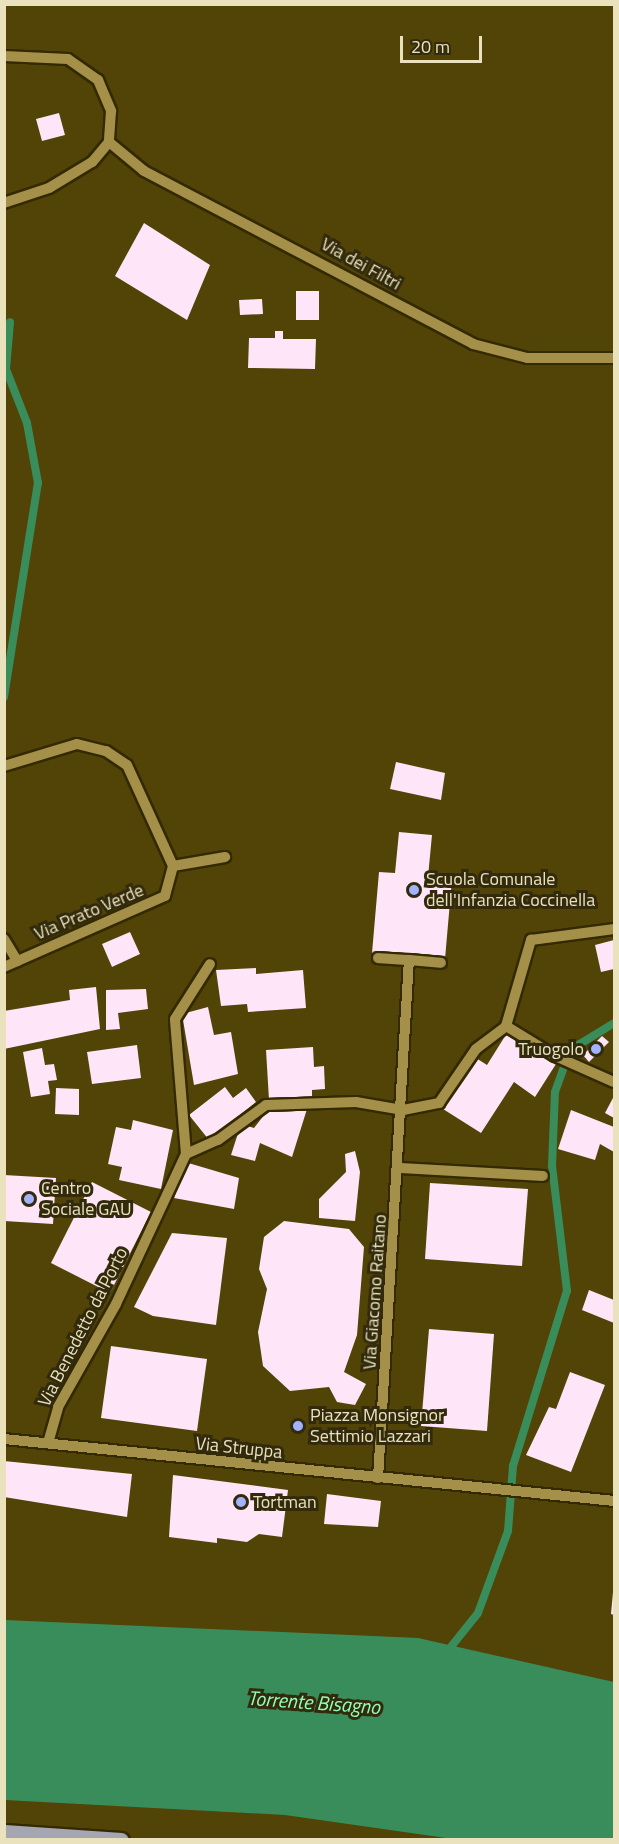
<!DOCTYPE html>
<html>
<head>
<meta charset="utf-8">
<style>
  body { margin:0 }
  #map { position:relative; width:619px; height:1844px; overflow:hidden; background:#524307; font-family:"Titillium Web",sans-serif }
  div>[style] { position:absolute }
  [style*='--x'] { left:calc(var(--x)*1px); top:calc(var(--y)*1px); width:calc(var(--w)*1px); rotate:calc(var(--a)*1deg) }
  .water>* { inset:0; background:#398d5b }
  .stream>* { height:8px; margin:-4px; padding:0 4px; transform-origin:4px; border-radius:4px; background:#398d5b }
  .building>* { inset:0; background:#ffe5f8 }
  .roads { filter:drop-shadow(2px 0 #342a02) drop-shadow(-2px 0 #342a02) drop-shadow(0 2px #342a02) drop-shadow(0 -2px #342a02) }
  .minor>* { height:10px; margin:-5px; padding:0 5px; transform-origin:5px; border-radius:5px; background:#a49049 }
  .major>* { height:15px; margin:-7.5px; padding:0 7.5px; transform-origin:7.5px; border-radius:7.5px; background:#a5a6b1 }
  .dots>* { width:16px; height:16px; translate:-50% -50%; box-sizing:border-box; border:3px solid #322a0c; border-radius:50% }
  span { translate:-50% -50%; white-space:nowrap; text-align:center; line-height:1.15; -webkit-text-stroke:6px #322a0c; paint-order:stroke }
  .street-label { font-size:18px; color:#eae1bd }
  .poi-label { font-size:18px; color:#eae1bd }
  .left { translate:0 -50%; text-align:left }
  .right { translate:-100% -50%; text-align:right }
  .water-label { font-size:20px; color:#90ffb7; font-style:italic }
  .frame { position:absolute; inset:0; border:6px solid #eae1bd; pointer-events:none }
  .scale { position:absolute; left:400px; top:36px; width:82px; height:27px; box-sizing:border-box; border:3px solid #eae1bd; border-top:0; padding-left:8px; font-size:18px; line-height:21px; white-space:nowrap; color:#eae1bd; -webkit-text-stroke:4px #322a0c; paint-order:stroke }
</style>
</head>
<body>
<div id="map">
  <div class="water">
    <i style="clip-path:polygon(5px 1620px,418px 1638px,614px 1682px,614px 1839px,453px 1839px,285px 1815px,5px 1800px)"></i>
  </div>
  <div class="stream">
    <i style="--x:4;--y:697;--w:217;--a:-81"></i>
    <i style="--x:38;--y:483;--w:61;--a:-100.4"></i>
    <i style="--x:27;--y:423;--w:58;--a:-111.3"></i>
    <i style="--x:6;--y:369;--w:47;--a:-85.1"></i>
    <i style="--x:446;--y:1653;--w:51;--a:-51.3"></i>
    <i style="--x:478;--y:1613;--w:87;--a:-69.9"></i>
    <i style="--x:508;--y:1531;--w:65;--a:-85.6"></i>
    <i style="--x:513;--y:1466;--w:183;--a:-72.9"></i>
    <i style="--x:567;--y:1291;--w:126;--a:-96.8"></i>
    <i style="--x:552;--y:1166;--w:74;--a:-87.7"></i>
    <i style="--x:555;--y:1092;--w:45;--a:-70.3"></i>
    <i style="--x:570;--y:1050;--w:52;--a:-31.5"></i>
  </div>
  <div class="building">
    <i style="clip-path:polygon(59px 113px,65px 135px,42px 141px,36px 119px)"></i>
    <i style="clip-path:polygon(144px 223px,210px 265px,187px 320px,115px 276px)"></i>
    <i style="clip-path:polygon(296px 291px,319px 291px,319px 320px,296px 320px)"></i>
    <i style="clip-path:polygon(262px 299px,263px 314px,240px 315px,239px 300px)"></i>
    <i style="clip-path:polygon(275px 331px,283px 331px,283px 339px,316px 339px,315px 369px,248px 368px,249px 338px,275px 338px)"></i>
    <i style="clip-path:polygon(396px 762px,445px 773px,441px 800px,390px 789px)"></i>
    <i style="clip-path:polygon(399px 832px,432px 835px,428px 877px,452px 879px,445px 959px,372px 953px,379px 872px,395px 873px)"></i>
    <i style="clip-path:polygon(130px 932px,140px 954px,112px 967px,102px 944px)"></i>
    <i style="clip-path:polygon(614px 940px,614px 969px,601px 972px,595px 945px)"></i>
    <i style="clip-path:polygon(256px 968px,256px 974px,303px 970px,306px 1008px,248px 1012px,247px 1004px,221px 1006px,216px 970px)"></i>
    <i style="clip-path:polygon(96px 987px,100px 1029px,4px 1049px,4px 1011px,70px 1000px,69px 990px)"></i>
    <i style="clip-path:polygon(146px 989px,148px 1009px,118px 1013px,120px 1029px,106px 1030px,106px 990px)"></i>
    <i style="clip-path:polygon(208px 1007px,214px 1035px,231px 1032px,238px 1074px,194px 1085px,182px 1014px)"></i>
    <i style="clip-path:polygon(507px 1033px,556px 1064px,535px 1097px,514px 1082px,481px 1133px,443px 1109px,476px 1058px,487px 1065px)"></i>
    <i style="clip-path:polygon(602px 1036px,609px 1042px,589px 1062px,583px 1055px)"></i>
    <i style="clip-path:polygon(137px 1045px,141px 1078px,92px 1084px,87px 1052px)"></i>
    <i style="clip-path:polygon(313px 1047px,314px 1067px,324px 1066px,325px 1089px,312px 1090px,312px 1098px,269px 1100px,266px 1050px)"></i>
    <i style="clip-path:polygon(42px 1048px,45px 1065px,54px 1064px,57px 1080px,48px 1081px,50px 1094px,31px 1097px,23px 1052px)"></i>
    <i style="clip-path:polygon(225px 1087px,233px 1098px,246px 1088px,256px 1102px,209px 1140px,189px 1115px)"></i>
    <i style="clip-path:polygon(56px 1088px,79px 1089px,79px 1115px,55px 1114px)"></i>
    <i style="clip-path:polygon(614px 1096px,614px 1118px,605px 1113px)"></i>
    <i style="clip-path:polygon(307px 1109px,292px 1157px,260px 1143px,255px 1161px,231px 1155px,241px 1124px,254px 1128px,268px 1110px)"></i>
    <i style="clip-path:polygon(571px 1110px,614px 1127px,614px 1152px,600px 1144px,595px 1160px,558px 1149px)"></i>
    <i style="clip-path:polygon(133px 1120px,173px 1130px,161px 1189px,119px 1180px,122px 1167px,108px 1164px,116px 1127px,131px 1130px)"></i>
    <i style="clip-path:polygon(355px 1151px,360px 1172px,355px 1221px,319px 1218px,319px 1199px,346px 1172px,345px 1154px)"></i>
    <i style="clip-path:polygon(185px 1162px,239px 1178px,234px 1209px,174px 1198px)"></i>
    <i style="clip-path:polygon(4px 1175px,56px 1178px,53px 1224px,4px 1221px)"></i>
    <i style="clip-path:polygon(92px 1182px,151px 1212px,110px 1293px,51px 1263px)"></i>
    <i style="clip-path:polygon(430px 1183px,528px 1189px,522px 1266px,425px 1259px)"></i>
    <i style="clip-path:polygon(284px 1221px,349px 1229px,364px 1247px,357px 1335px,344px 1372px,366px 1384px,355px 1405px,337px 1402px,329px 1387px,290px 1391px,263px 1366px,258px 1332px,267px 1289px,259px 1269px,264px 1237px)"></i>
    <i style="clip-path:polygon(172px 1233px,227px 1238px,216px 1325px,153px 1316px,134px 1307px)"></i>
    <i style="clip-path:polygon(589px 1290px,614px 1300px,614px 1323px,582px 1310px)"></i>
    <i style="clip-path:polygon(429px 1329px,494px 1334px,487px 1431px,421px 1426px)"></i>
    <i style="clip-path:polygon(111px 1346px,207px 1359px,197px 1431px,101px 1418px)"></i>
    <i style="clip-path:polygon(570px 1372px,605px 1385px,571px 1472px,526px 1455px,549px 1407px,556px 1409px)"></i>
    <i style="clip-path:polygon(4px 1461px,132px 1474px,127px 1517px,4px 1497px)"></i>
    <i style="clip-path:polygon(173px 1475px,288px 1490px,282px 1537px,259px 1534px,247px 1542px,217px 1538px,217px 1543px,169px 1537px)"></i>
    <i style="clip-path:polygon(327px 1494px,381px 1501px,378px 1527px,324px 1524px)"></i>
    <i style="clip-path:polygon(613px 1592px,614px 1592px,614px 1615px,611px 1614px)"></i>
  </div>
  <div class="roads">
    <div class="minor">
      <i style="--x:4;--y:56;--w:64;--a:2.7"></i>
      <i style="--x:68;--y:59;--w:37;--a:35"></i>
      <i style="--x:98;--y:80;--w:34;--a:67"></i>
      <i style="--x:111;--y:111;--w:31;--a:94"></i>
      <i style="--x:109;--y:142;--w:26;--a:130"></i>
      <i style="--x:92;--y:162;--w:50;--a:148.8"></i>
      <i style="--x:49;--y:188;--w:47;--a:161.6"></i>
      <i style="--x:109;--y:142;--w:45;--a:39.6"></i>
      <i style="--x:144;--y:171;--w:372;--a:27.7"></i>
      <i style="--x:473;--y:344;--w:56;--a:14.5"></i>
      <i style="--x:527;--y:358;--w:87;--a:0"></i>
      <i style="--x:4;--y:766;--w:76;--a:-16.8"></i>
      <i style="--x:77;--y:744;--w:30;--a:14"></i>
      <i style="--x:106;--y:751;--w:25;--a:34"></i>
      <i style="--x:127;--y:765;--w:111;--a:65.5"></i>
      <i style="--x:173;--y:866;--w:31;--a:105"></i>
      <i style="--x:165;--y:896;--w:176;--a:156.2"></i>
      <i style="--x:173;--y:866;--w:53;--a:-9.8"></i>
      <i style="--x:4;--y:939;--w:26;--a:59"></i>
      <i style="--x:378;--y:958;--w:31;--a:4"></i>
      <i style="--x:506;--y:1026;--w:90;--a:-73.8"></i>
      <i style="--x:531;--y:940;--w:84;--a:-7.5"></i>
      <i style="--x:186;--y:1154;--w:135;--a:-94.7"></i>
      <i style="--x:175;--y:1019;--w:65;--a:-57.5"></i>
      <i style="--x:401;--y:1168;--w:142;--a:3.2"></i>
      <i style="--x:4;--y:1439;--w:613;--a:5.8"></i>
      <i style="--x:48;--y:1443;--w:37;--a:-74"></i>
      <i style="--x:58;--y:1407;--w:118;--a:-60.6"></i>
      <i style="--x:116;--y:1304;--w:166;--a:-65"></i>
      <i style="--x:186;--y:1154;--w:35;--a:-24"></i>
      <i style="--x:218;--y:1140;--w:59;--a:-36.1"></i>
      <i style="--x:266;--y:1105;--w:90;--a:-1.9"></i>
      <i style="--x:356;--y:1102;--w:48;--a:9.7"></i>
      <i style="--x:403;--y:1110;--w:37;--a:-11"></i>
      <i style="--x:439;--y:1103;--w:65;--a:-55.6"></i>
      <i style="--x:476;--y:1049;--w:38;--a:-37"></i>
      <i style="--x:506;--y:1026;--w:57;--a:31.5"></i>
      <i style="--x:555;--y:1056;--w:64;--a:23.8"></i>
      <i style="--x:378;--y:1478;--w:519;--a:-86.58"></i>
      <i style="--x:409;--y:960;--w:32;--a:5"></i>
    </div>
    <div class="major">
      <i style="--x:4;--y:1832;--w:117;--a:3.9"></i>
    </div>
  </div>
  <div class="dots">
    <i style="left:414px;top:890px;background:#a2b2fd"></i>
    <i style="left:596px;top:1049px;background:#a2b2fd"></i>
    <i style="left:29px;top:1199px;background:#a2b2fd"></i>
    <i style="left:298px;top:1426px;background:#a2b2fd"></i>
    <i style="left:241px;top:1502px;background:#a2b2fd"></i>
  </div>
  <div class="street-label">
    <span style="left:361px;top:264px;rotate:29deg">Via dei Filtri</span>
    <span style="left:89px;top:912px;rotate:-23deg">Via Prato Verde</span>
    <span style="left:375px;top:1292px;rotate:-86deg">Via Giacomo Raitano</span>
    <span style="left:83px;top:1327px;rotate:-63deg">Via Benedetto da Porto</span>
    <span style="left:239px;top:1448px;rotate:6deg">Via Struppa</span>
  </div>
  <div class="poi-label">
    <span class="left" style="left:426px;top:890px">Scuola Comunale<br>dell'Infanzia Coccinella</span>
    <span class="right" style="left:584px;top:1049px">Truogolo</span>
    <span class="left" style="left:41px;top:1199px">Centro<br>Sociale GAU</span>
    <span class="left" style="left:310px;top:1426px">Piazza Monsignor<br>Settimio Lazzari</span>
    <span class="left" style="left:253px;top:1502px">Tortman</span>
  </div>
  <div class="water-label">
    <span style="left:314px;top:1702px;rotate:4deg">Torrente Bisagno</span>
  </div>
  <div class="frame"></div>
  <div class="scale">20 m</div>
</div>
</body>
</html>
